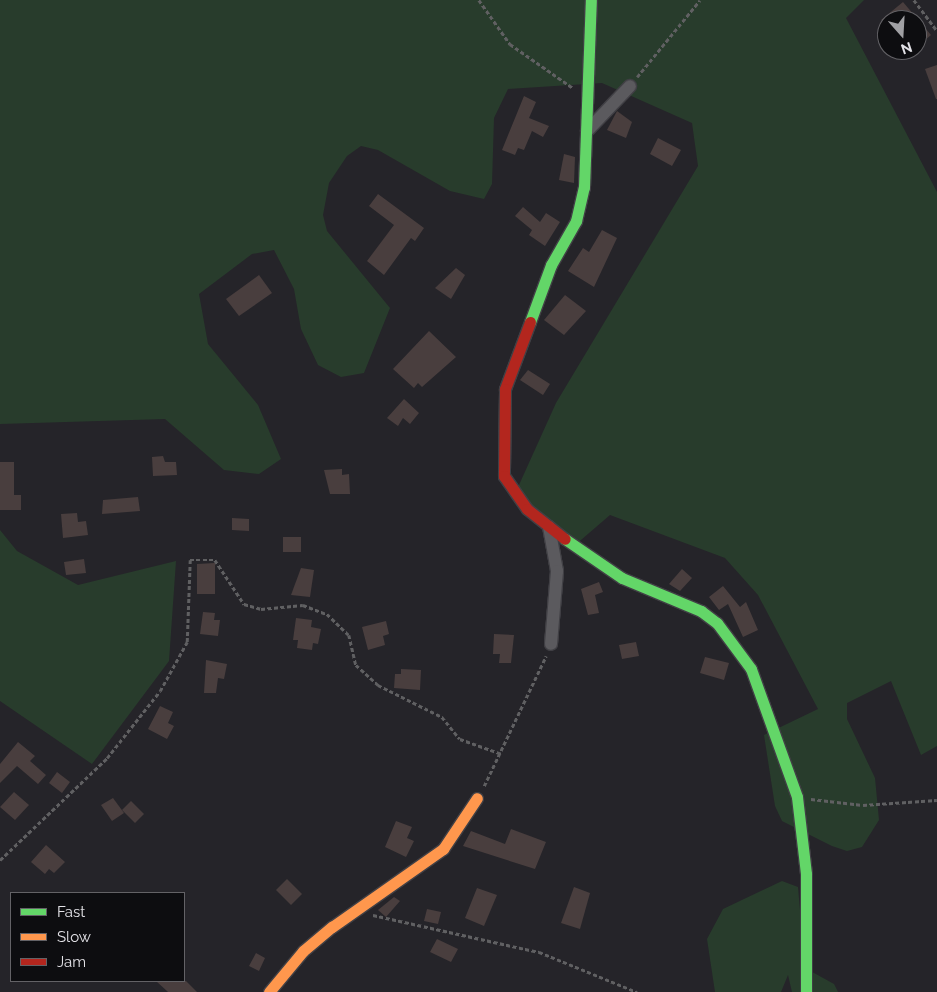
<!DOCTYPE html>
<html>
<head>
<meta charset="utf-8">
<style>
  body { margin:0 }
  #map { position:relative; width:937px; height:992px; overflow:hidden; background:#252429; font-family:Raleway,sans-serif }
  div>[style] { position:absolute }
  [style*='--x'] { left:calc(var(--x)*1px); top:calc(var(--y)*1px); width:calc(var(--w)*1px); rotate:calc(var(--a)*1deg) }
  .green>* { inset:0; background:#283c2c }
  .building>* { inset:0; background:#493e3e }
  .path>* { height:2.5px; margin-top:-1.25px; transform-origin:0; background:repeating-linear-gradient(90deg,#606062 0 4px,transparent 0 6.5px) }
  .roads { filter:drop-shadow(1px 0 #414045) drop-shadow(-1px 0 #414045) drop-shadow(0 1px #414045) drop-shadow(0 -1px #414045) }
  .street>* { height:12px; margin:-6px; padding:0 6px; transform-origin:6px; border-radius:6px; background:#5b5a5e }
  .fast>* { height:11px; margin:-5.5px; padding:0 5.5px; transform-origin:5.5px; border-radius:5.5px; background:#63d668 }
  .slow>* { height:11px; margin:-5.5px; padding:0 5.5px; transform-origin:5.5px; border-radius:5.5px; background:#ff974d }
  .jam>* { height:11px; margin:-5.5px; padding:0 5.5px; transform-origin:5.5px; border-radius:5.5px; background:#b3261e }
  span { translate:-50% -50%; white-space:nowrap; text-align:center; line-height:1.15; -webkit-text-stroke:5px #0d0d10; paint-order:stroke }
  .legend { position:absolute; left:10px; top:892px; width:175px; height:90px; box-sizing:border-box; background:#0d0d10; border:1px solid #636266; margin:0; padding:6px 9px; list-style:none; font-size:15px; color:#e3e2e7 }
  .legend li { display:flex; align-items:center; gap:10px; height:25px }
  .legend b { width:25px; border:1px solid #636266 }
  .north { position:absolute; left:877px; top:10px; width:50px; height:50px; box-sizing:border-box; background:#0d0d10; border:1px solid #636266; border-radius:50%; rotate:161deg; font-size:14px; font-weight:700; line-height:20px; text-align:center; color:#e3e2e7 }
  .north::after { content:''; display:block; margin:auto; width:18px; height:22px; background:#a0a0a4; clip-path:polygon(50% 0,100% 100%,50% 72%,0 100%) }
</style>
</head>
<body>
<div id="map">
  <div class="green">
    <i style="clip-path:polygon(0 0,864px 0,846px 18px,937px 192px,937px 746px,921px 755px,891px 681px,847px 703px,847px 719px,875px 778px,879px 820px,862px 847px,847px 851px,832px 846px,782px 821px,775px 806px,764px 735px,818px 709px,758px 595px,725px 558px,610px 515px,574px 546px,514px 496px,556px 403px,698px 166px,692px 123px,602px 83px,508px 89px,494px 118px,492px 184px,484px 199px,450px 191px,378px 150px,361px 146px,347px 156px,329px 183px,323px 215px,327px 231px,390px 308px,364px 373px,341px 377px,318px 365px,301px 329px,294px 289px,274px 250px,252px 254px,199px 294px,208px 344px,258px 405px,281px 459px,259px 474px,224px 470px,165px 419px,0 424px)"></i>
    <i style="clip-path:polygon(0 530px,17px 551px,78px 585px,176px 561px,169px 661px,92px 764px,0 701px)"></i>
    <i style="clip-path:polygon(782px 881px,798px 887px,805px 968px,834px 984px,838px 992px,792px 992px,788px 975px,781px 992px,715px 992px,707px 939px,723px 909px)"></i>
  </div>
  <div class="building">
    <i style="clip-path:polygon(903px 2px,931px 35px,917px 47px,917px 20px,881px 20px)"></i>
    <i style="clip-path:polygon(937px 65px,937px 99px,936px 99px,925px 69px)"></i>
    <i style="clip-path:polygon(524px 96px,536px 102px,529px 118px,549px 126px,543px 137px,532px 131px,524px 150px,518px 148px,515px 155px,502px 150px)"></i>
    <i style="clip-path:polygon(617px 111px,632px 122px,626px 138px,607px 130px)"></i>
    <i style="clip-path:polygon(658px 138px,681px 150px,672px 166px,650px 154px)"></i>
    <i style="clip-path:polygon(564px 154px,575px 157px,574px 183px,559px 180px)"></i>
    <i style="clip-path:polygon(378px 194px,424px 228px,415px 241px,411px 238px,384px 275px,367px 261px,394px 225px,369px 206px)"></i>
    <i style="clip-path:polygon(523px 207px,540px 222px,546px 213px,560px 222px,545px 246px,529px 235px,532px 230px,515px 216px)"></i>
    <i style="clip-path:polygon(602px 230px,617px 238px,594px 287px,568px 271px,583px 248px,589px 252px)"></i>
    <i style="clip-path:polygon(456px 268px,465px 275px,451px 299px,435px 288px)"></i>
    <i style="clip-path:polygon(259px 275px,272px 293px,239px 316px,226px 299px)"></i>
    <i style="clip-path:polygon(565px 295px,586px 311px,564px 335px,544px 320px)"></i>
    <i style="clip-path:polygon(429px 331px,456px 357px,422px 387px,418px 383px,414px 388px,393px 369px)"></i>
    <i style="clip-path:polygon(528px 370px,550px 384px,543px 395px,520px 380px)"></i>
    <i style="clip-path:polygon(404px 399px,419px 413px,410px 424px,403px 418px,398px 426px,387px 418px)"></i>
    <i style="clip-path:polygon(163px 456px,165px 462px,176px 462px,177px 475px,153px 476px,152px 457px)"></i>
    <i style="clip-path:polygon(0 462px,14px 462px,14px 495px,21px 495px,21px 510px,0 510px)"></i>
    <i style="clip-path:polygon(342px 469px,342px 475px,349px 474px,350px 494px,330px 494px,324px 470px)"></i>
    <i style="clip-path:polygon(138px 497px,140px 511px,102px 514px,103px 500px)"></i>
    <i style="clip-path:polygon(77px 513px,78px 522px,86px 521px,88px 535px,63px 538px,61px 514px)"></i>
    <i style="clip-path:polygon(232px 518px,249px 519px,249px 531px,232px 530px)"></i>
    <i style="clip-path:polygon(283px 537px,301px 537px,301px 552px,283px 552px)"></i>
    <i style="clip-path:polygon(84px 559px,86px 573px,66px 575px,64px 562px)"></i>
    <i style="clip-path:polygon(215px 563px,215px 594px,197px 594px,197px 564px)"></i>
    <i style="clip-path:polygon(301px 568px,314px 570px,310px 597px,291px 595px)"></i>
    <i style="clip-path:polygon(682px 569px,692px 578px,680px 591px,669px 584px)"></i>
    <i style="clip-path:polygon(599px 582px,603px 592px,595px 595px,599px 613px,588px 615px,581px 589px)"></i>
    <i style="clip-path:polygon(723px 586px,740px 607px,746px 602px,758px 630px,743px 637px,728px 604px,719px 610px,709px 597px)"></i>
    <i style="clip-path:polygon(203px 612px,215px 613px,214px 620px,220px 620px,218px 636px,200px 634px)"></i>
    <i style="clip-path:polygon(296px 618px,312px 620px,311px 627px,321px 629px,318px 644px,313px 643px,312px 650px,297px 648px,298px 640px,293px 640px)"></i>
    <i style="clip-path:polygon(386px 621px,389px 634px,383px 636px,385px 645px,368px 650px,362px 627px)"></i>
    <i style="clip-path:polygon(494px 634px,514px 635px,511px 663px,499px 663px,500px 654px,493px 654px)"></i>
    <i style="clip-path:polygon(636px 642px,639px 656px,622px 659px,619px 645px)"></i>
    <i style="clip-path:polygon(705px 657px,729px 663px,724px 680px,700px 673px)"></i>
    <i style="clip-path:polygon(206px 660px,227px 664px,224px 679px,218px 678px,216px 693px,204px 693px)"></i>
    <i style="clip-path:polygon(401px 669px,421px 670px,420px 690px,394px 688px,395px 674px,401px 674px)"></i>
    <i style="clip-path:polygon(160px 706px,173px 712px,168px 723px,174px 726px,167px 739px,148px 729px)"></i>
    <i style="clip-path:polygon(18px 742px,35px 756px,30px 761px,46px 775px,38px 784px,17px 766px,0 783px,0 764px)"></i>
    <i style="clip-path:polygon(57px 772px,70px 782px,62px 793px,49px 783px)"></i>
    <i style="clip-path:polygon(14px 792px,29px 805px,15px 820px,0 807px)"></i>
    <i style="clip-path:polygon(113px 798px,124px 813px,112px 821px,101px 805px)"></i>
    <i style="clip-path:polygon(131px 801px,144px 814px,135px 823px,122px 810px)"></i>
    <i style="clip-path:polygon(396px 821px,412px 827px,407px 838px,414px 841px,406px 857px,385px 847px)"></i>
    <i style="clip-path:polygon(511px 829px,546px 842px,535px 869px,463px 846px,471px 831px,505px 844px)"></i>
    <i style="clip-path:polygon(46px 845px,65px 862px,54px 873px,49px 869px,45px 874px,31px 862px)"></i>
    <i style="clip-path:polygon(287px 879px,302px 894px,291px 905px,276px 890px)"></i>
    <i style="clip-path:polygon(574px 887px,590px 893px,580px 929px,561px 923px)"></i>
    <i style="clip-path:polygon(477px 888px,497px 895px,484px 926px,465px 918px)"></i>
    <i style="clip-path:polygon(394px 897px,400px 901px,386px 917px,378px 910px)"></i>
    <i style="clip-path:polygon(427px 909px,441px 912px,438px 924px,424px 921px)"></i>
    <i style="clip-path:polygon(437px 939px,458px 949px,451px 962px,430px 952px)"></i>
    <i style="clip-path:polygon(256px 953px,265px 958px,259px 971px,249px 966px)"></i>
    <i style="clip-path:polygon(156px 981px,186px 981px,197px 992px,168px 992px)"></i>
  </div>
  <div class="path">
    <i style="--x:479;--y:0;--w:54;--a:54.8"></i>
    <i style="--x:510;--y:44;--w:77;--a:34.9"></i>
    <i style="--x:914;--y:0;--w:38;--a:53"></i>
    <i style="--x:637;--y:77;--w:99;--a:-50.7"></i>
    <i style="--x:484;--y:786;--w:144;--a:-64.5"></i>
    <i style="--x:811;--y:799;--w:52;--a:6.6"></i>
    <i style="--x:863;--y:805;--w:74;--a:-3.9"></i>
    <i style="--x:0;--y:860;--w:148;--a:-43.6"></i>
    <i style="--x:107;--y:758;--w:85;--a:-51.7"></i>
    <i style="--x:160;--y:691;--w:56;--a:-61.1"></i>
    <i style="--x:187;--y:642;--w:82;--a:-87.9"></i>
    <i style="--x:190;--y:560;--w:25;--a:0"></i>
    <i style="--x:215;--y:560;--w:53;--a:56.6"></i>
    <i style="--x:244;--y:604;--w:18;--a:16"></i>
    <i style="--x:261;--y:609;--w:42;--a:-5.4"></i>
    <i style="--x:303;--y:605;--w:26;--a:21"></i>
    <i style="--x:327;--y:614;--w:30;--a:44"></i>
    <i style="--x:349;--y:635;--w:31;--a:77"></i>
    <i style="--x:356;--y:665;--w:30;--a:42"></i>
    <i style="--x:378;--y:685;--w:72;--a:26.6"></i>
    <i style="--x:442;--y:717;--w:28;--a:51"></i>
    <i style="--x:460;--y:739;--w:45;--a:19.7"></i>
    <i style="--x:373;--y:915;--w:170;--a:12.6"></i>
    <i style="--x:539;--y:952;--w:106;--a:22.2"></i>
  </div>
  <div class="roads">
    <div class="street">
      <i style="--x:587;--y:131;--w:62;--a:-46.3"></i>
      <i style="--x:549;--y:527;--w:45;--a:79.7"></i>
      <i style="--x:557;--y:571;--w:73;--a:94.7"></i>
    </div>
    <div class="fast">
      <i style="--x:530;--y:322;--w:61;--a:-69.8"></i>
      <i style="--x:551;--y:265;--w:51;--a:-60.4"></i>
      <i style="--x:576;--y:221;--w:35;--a:-77"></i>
      <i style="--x:584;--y:187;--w:187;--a:-87.9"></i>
      <i style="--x:565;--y:539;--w:69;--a:34.4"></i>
      <i style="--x:622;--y:578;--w:86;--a:22.7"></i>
      <i style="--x:701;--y:611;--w:20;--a:37"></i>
      <i style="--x:717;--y:623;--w:57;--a:53.5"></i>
      <i style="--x:751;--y:669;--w:136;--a:70.2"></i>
      <i style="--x:797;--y:797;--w:78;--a:83.3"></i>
      <i style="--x:806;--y:874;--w:118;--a:90"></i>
    </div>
    <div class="slow">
      <i style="--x:269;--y:992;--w:53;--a:-50.3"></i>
      <i style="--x:303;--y:951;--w:38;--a:-40"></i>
      <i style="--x:332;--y:927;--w:136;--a:-35.1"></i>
      <i style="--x:443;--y:849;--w:61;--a:-56.3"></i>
    </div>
    <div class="jam">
      <i style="--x:530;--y:322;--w:72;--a:110.5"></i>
      <i style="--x:505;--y:389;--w:87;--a:90.7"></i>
      <i style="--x:504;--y:476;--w:40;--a:55.1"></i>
      <i style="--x:527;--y:509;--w:48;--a:38.3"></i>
    </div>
  </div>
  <ul class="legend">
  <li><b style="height:6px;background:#63d668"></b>Fast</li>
  <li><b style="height:6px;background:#ff974d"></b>Slow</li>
  <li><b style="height:6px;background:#b3261e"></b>Jam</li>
  </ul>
  <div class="north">N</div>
</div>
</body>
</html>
